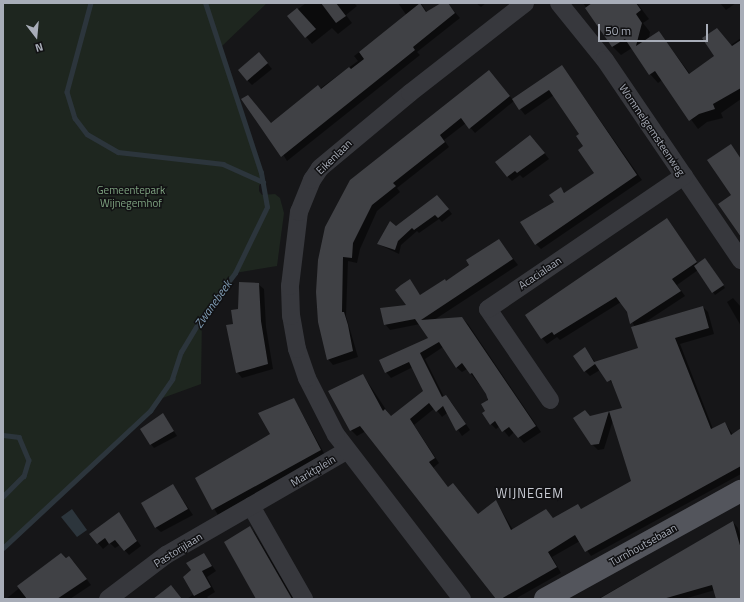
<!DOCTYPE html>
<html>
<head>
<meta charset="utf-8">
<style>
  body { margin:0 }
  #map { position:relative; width:744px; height:602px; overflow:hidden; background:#161618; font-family:"Titillium Web",sans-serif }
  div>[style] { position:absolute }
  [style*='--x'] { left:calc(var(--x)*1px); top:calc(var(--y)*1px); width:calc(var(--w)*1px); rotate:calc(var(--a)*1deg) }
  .green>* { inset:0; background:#1e261f }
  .water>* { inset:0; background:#2c353c }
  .shadow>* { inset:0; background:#0007 }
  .stream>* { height:4.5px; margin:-2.25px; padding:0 2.25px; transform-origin:2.25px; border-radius:2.25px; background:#2c353c }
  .building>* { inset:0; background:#404145 }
  .minor>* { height:18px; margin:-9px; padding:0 9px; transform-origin:9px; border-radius:9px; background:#37383d }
  .major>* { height:22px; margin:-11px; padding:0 11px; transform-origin:11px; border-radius:11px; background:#53555c }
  span { translate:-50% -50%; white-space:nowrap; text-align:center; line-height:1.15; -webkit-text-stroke:3px #111113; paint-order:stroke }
  .street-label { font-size:11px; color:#a8adb8 }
  .park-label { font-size:11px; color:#7fa381 }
  .water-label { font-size:12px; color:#7f9bb3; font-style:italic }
  .quarter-label { font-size:13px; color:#c9ccd4; letter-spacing:1px }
  .frame { position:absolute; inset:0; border:4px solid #a8adb8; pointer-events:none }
  .north { position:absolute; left:16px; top:16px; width:40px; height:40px; -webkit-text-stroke:3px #111113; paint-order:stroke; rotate:164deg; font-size:11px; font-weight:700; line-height:16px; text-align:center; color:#a8adb8 }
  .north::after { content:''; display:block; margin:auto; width:14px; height:18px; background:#a8adb8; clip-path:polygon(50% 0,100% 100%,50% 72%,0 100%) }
  .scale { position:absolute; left:598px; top:24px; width:110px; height:18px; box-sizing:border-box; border:2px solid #a8adb8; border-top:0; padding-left:5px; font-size:12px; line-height:14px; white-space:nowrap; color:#a8adb8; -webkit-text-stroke:3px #111113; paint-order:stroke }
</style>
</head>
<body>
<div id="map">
  <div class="green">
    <i style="clip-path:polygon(3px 3px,267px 3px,221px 47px,262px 171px,264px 178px,259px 186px,259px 191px,262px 195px,275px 194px,280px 198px,284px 213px,277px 266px,235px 273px,202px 317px,201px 384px,157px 400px,150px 411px,3px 548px)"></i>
  </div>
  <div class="water">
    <i style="clip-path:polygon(72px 509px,87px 530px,77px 537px,61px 517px)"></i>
  </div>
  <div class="shadow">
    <i style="clip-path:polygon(306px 3px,354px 3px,357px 6px,346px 15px,352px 23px,338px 34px,332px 28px,312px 44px,289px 16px)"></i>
    <i style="clip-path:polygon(398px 3px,421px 3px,427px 12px,447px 3px,460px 18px,417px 52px,420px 55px,287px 161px,248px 96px,271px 124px,358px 61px,354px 56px,407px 16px)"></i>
    <i style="clip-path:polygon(476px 3px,486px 3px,481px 7px)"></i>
    <i style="clip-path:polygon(583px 3px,637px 3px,649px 19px,643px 23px,650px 32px,649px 39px,659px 32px,690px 74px,716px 56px,717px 29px,731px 45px,741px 38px,741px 99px,721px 113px,723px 118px,707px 122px,698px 129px,662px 80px,658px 83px,650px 74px,632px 48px,621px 55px,613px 47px)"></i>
    <i style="clip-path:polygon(720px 3px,736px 3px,726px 10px)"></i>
    <i style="clip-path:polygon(264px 59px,272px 69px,252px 85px,247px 80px)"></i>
    <i style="clip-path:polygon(562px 66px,642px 180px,541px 249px,536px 244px,561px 189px,565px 193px,595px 173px,580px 134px,554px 95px,525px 115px,514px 101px,475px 133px,466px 123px,444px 140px,449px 147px,397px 188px,400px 192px,377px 211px,360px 249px,357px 263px,348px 261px,346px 316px,358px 357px,333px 365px,328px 359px,319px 260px,494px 77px,513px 100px)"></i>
    <i style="clip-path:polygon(535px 141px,549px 159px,523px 178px,520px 175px,512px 181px,507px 176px)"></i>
    <i style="clip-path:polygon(441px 200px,452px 214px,442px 222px,439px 219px,419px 233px,417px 231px,401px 245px,399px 254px,378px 244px,396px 228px)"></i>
    <i style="clip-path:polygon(667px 219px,698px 264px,705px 259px,725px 288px,715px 295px,698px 270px,677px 285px,685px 296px,641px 325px,703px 307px,708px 312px,714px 334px,680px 344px,713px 429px,725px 423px,733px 435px,741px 429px,741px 474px,591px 556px,580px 541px,552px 557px,561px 573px,515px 599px,498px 599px,366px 431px,357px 436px,351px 430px,330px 391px,363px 375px,391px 417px,425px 391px,413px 367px,391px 378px,386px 372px,430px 339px,420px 324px,390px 330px,385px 324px,408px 306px,409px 281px,421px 296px,447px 282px,499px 240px,518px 265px,434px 320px,462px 318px,468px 324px,541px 432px,524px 443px,514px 432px,509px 437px,500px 426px,496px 429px,491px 424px,487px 411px,487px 394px,467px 369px,462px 372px,456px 367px,443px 347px,425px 359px,444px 397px,451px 402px,470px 430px,462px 436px,447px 413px,442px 417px,435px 408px,414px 425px,439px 463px,433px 468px,449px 488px,453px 485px,459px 490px,478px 515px,496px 501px,513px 530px,546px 510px,554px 519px,578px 505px,582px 510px,632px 482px,613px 420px,604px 449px,598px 450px,592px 444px,585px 411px,591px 417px,623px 409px,615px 386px,600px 370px,590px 376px,585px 371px,585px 349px,596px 363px,639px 349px,635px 327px,621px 302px,560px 340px,557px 337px,547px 344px,542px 338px)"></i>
    <i style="clip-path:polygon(258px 284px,264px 289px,266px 327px,273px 369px,242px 378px,237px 372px,234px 325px,239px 310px)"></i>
    <i style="clip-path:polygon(733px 298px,741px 307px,741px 326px,727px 302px)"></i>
    <i style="clip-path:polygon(294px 399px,325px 455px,218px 515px,196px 478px,271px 434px)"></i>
    <i style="clip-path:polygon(163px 414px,177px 436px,154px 448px,150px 443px)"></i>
    <i style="clip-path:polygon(173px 485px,193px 515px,161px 532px,155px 527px)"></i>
    <i style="clip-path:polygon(118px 513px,141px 546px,129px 555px,120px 545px,115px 548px,110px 543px,103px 549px,90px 534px)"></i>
    <i style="clip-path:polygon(733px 522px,738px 528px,741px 538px,741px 599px,717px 599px,715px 590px,684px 599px,598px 599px)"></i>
    <i style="clip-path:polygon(250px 527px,255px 533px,294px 599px,257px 599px)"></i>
    <i style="clip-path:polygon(61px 554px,74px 562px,91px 585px,70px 599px,6px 599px)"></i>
    <i style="clip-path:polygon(204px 554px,216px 571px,207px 577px,215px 592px,207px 597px,209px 599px,187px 599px,194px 594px,192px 571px)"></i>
  </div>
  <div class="stream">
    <i style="--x:91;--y:3;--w:92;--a:105.1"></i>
    <i style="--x:67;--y:92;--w:27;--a:73"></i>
    <i style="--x:75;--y:118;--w:20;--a:53"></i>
    <i style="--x:87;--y:134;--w:36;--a:30"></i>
    <i style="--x:118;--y:152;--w:106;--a:6.5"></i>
    <i style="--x:223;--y:164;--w:44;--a:24.2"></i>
    <i style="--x:3;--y:435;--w:16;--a:7"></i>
    <i style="--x:19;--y:437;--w:25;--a:67"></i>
    <i style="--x:29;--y:460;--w:17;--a:107"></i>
    <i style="--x:24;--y:476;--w:30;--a:135"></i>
    <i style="--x:3;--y:548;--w:201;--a:-43"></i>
    <i style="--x:150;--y:411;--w:39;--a:-55"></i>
    <i style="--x:172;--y:379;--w:28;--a:-72"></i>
    <i style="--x:181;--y:352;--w:41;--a:-59"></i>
    <i style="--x:202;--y:317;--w:55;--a:-53.1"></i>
    <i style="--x:235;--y:273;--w:73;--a:-64.1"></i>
    <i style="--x:267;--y:207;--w:35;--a:-100"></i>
    <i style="--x:261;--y:173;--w:179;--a:-108.2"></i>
  </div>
  <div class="building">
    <i style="clip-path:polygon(321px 3px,336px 3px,346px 16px,336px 23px)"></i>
    <i style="clip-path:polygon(420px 3px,426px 12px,441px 3px,448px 3px,455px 13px,413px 47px,415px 50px,281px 157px,241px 99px,248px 95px,271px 123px,318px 85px,321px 89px,349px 67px,351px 69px,364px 59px,359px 52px)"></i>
    <i style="clip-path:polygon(592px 3px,636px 3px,641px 10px,636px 14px,642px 23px,636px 46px,659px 31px,689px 74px,714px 56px,702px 38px,717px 28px,732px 46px,741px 40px,741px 88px,713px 104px,715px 109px,699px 114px,689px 121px,655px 71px,649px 75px,625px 39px,612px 47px,585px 8px)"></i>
    <i style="clip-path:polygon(297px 8px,316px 29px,305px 38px,287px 16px)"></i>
    <i style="clip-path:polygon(259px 52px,268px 63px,247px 81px,238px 70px)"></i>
    <i style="clip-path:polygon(562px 65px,637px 175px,535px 245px,520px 222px,554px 202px,549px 195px,561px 187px,564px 193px,594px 173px,578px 150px,583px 146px,576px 136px,579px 134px,549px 90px,519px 110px,512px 99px)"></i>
    <i style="clip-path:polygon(489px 70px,510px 96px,469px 129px,461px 118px,440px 135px,445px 142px,393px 183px,396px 186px,372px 205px,353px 243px,352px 258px,343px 257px,342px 312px,344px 312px,348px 325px,353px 351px,327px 360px,318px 322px,316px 292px,318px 260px,325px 227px,350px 180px)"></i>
    <i style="clip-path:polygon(530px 135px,545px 153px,517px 173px,515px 171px,507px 177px,495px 162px)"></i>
    <i style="clip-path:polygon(731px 144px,741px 159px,741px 237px,718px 204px,731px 195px,707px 160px)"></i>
    <i style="clip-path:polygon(437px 195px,449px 209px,438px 218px,435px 215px,414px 230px,412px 228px,398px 241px,395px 250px,377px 244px,390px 221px,396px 226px)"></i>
    <i style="clip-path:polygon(667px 218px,697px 262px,672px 279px,681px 291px,630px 324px,627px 312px,616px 297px,554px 335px,552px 332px,541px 339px,525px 315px)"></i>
    <i style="clip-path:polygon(499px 239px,513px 259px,421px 320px,462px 317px,536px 426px,518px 438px,509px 427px,502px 432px,495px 421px,490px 425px,482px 413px,485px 411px,481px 404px,488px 400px,486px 394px,472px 373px,470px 374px,462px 363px,456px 368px,439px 342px,420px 353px,442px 397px,446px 395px,466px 424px,456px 431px,443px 406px,436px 412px,429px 403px,410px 419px,435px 458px,429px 462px,448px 487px,453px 483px,478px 514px,496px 500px,511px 530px,546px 509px,553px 518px,578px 504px,581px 509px,631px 481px,609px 411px,599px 444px,591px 445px,573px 418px,585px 410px,590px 416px,622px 408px,611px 380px,607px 382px,595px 364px,584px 372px,573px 356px,585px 347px,594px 362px,638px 348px,631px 327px,703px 306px,709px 328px,675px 338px,711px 429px,725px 422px,731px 435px,741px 428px,741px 466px,585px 552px,575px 535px,548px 552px,557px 567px,501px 599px,496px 599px,360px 426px,350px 431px,328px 391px,363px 374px,383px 411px,385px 409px,391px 416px,423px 391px,409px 362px,385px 373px,379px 360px,428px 338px,415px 319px,384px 325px,380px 308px,406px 305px,395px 290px,401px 285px,410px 279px,420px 295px,445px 279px,446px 281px,469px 265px,466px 260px)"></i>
    <i style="clip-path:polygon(705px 258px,724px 285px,712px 293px,694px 266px)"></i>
    <i style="clip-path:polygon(239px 282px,259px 283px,261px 321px,268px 364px,236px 373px,226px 325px,233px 324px,231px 310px,238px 309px)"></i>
    <i style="clip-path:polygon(294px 398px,321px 450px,212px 510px,195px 478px,270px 434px,258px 413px)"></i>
    <i style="clip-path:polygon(163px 413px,174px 431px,150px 445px,140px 429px)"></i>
    <i style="clip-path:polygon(173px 484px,188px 509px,155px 528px,141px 503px)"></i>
    <i style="clip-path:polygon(119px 512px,137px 541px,124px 551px,115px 540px,109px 544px,105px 538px,97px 544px,89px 534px)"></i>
    <i style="clip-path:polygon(733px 521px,741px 549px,741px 599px,716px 599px,712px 585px,663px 599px,599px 599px)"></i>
    <i style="clip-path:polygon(250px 526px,292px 599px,256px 599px,224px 542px)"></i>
    <i style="clip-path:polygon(61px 553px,66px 558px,69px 556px,87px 579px,57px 599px,27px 599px,17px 586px)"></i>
    <i style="clip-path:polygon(204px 553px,212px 566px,202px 571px,211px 587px,194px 596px,183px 577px,191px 570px,186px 563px)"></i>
    <i style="clip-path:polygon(171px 585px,182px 599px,153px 599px)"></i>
  </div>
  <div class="minor">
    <i style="--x:559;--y:3;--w:73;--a:51.1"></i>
    <i style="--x:605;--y:60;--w:242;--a:55.8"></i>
    <i style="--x:550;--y:400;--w:110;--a:-124.3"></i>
    <i style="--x:488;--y:309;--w:237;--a:-34.2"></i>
    <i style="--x:251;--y:506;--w:107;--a:60.3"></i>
    <i style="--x:108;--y:599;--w:73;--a:-37.2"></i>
    <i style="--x:166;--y:555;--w:208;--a:-30"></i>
    <i style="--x:462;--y:599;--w:207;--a:-127.5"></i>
    <i style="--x:336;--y:435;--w:64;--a:-117"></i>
    <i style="--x:307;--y:378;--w:31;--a:-109"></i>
    <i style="--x:297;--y:349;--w:34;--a:-100"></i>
    <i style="--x:291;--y:316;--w:30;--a:-92"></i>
    <i style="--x:290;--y:286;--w:75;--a:-83.1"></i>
    <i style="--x:299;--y:212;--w:35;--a:-68"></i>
    <i style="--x:312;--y:180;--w:14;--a:-56"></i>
    <i style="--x:320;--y:168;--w:117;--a:-39.8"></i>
    <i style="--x:410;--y:93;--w:146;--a:-38"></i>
  </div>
  <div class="major">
    <i style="--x:545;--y:599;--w:224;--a:-28.9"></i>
  </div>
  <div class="street-label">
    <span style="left:652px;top:130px;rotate:56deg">Wommelgemsteenweg</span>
    <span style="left:334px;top:157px;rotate:-44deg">Eikenlaan</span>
    <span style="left:540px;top:273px;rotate:-34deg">Acacialaan</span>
    <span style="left:313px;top:471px;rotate:-31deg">Marktplein</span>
    <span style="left:643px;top:545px;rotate:-29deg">Turnhoutsebaan</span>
    <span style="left:178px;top:550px;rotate:-32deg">Pastorijlaan</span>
  </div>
  <div class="park-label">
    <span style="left:131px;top:197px">Gemeentepark<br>Wijnegemhof</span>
  </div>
  <div class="water-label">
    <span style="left:213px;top:304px;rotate:-55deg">Zwanebeek</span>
  </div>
  <div class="quarter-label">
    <span style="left:530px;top:493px">WIJNEGEM</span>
  </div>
  <div class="frame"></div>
  <div class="north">N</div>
  <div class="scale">50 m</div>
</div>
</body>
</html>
